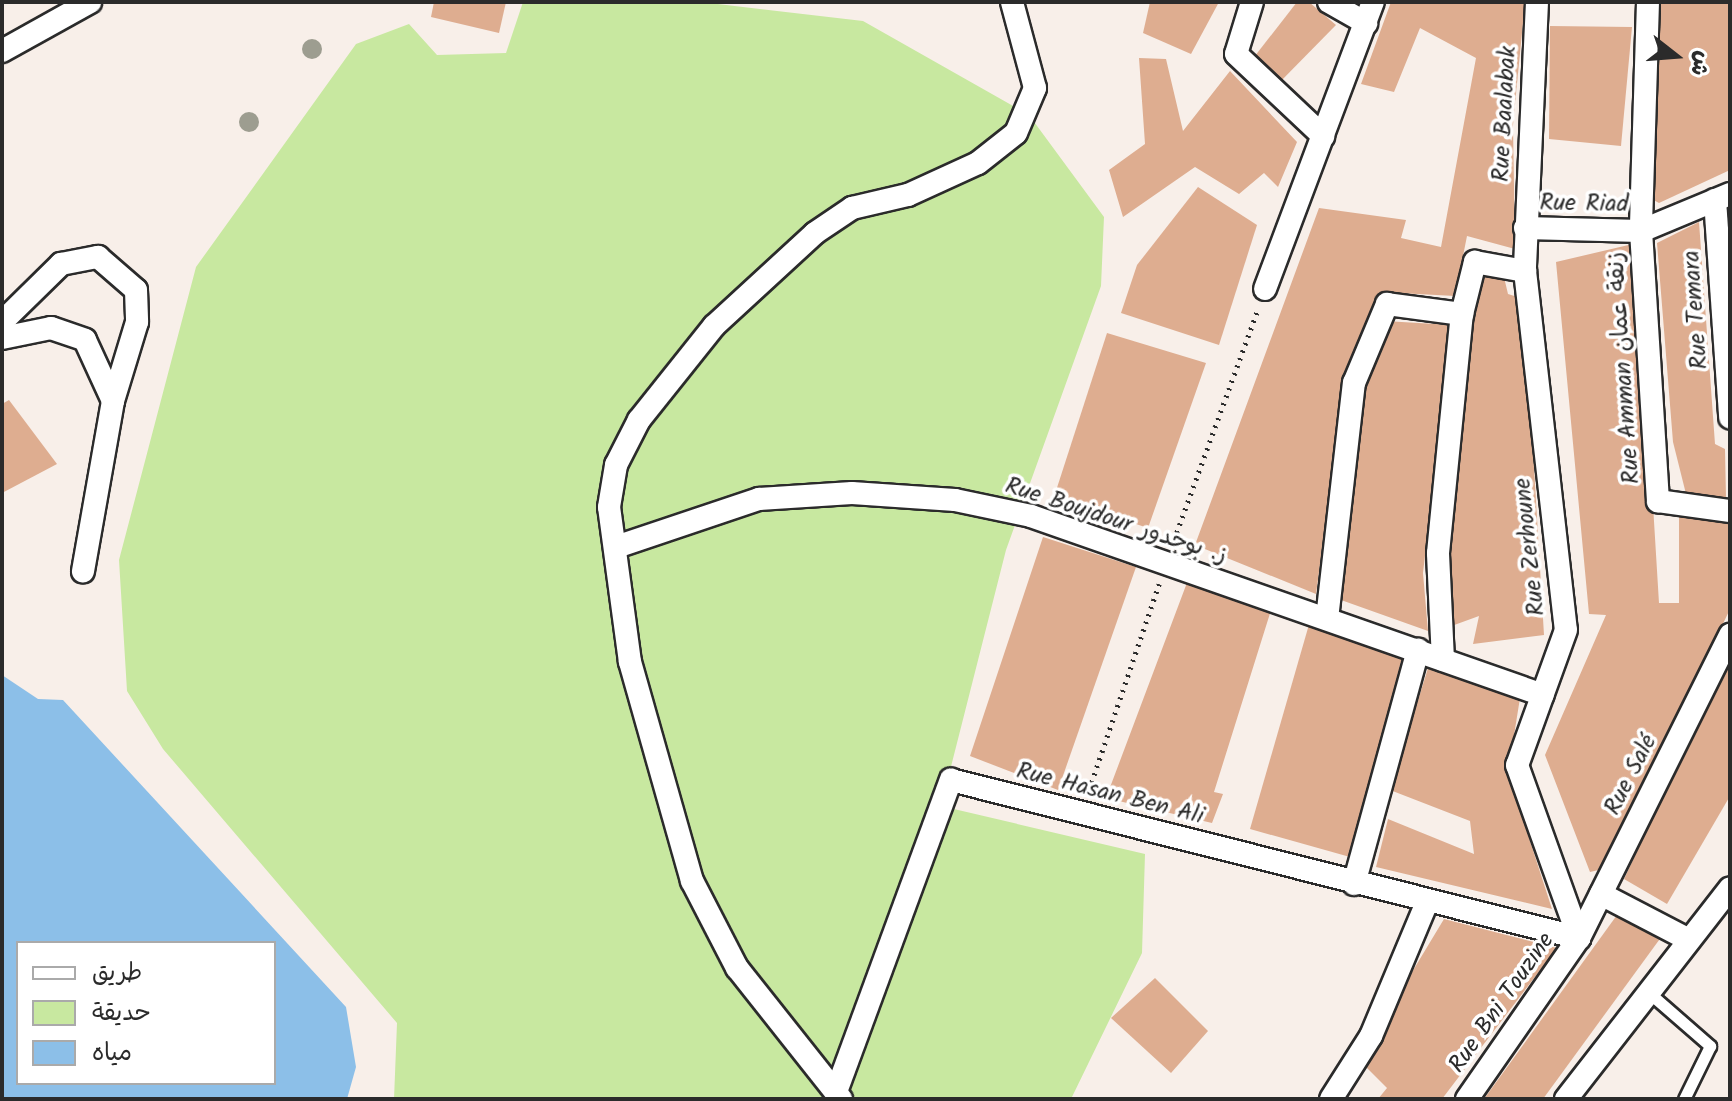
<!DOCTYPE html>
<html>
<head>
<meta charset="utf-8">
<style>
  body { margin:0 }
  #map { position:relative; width:1732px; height:1101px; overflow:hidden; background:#f8efe9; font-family:Kalam,"Playpen Sans Arabic",sans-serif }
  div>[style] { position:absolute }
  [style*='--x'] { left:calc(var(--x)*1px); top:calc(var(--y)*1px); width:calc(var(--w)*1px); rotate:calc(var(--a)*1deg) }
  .green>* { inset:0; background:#c8e8a0 }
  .water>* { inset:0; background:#8cbfe8 }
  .building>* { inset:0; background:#dead90 }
  .path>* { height:5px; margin-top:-2.5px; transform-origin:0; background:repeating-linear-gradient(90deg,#2b2b2b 0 2px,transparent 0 8px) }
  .roads { filter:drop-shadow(2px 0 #2b2b2b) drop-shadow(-2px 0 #2b2b2b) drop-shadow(0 2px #2b2b2b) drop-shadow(0 -2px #2b2b2b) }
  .lane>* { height:11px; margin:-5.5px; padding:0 5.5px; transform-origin:5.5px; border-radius:5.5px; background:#fff }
  .street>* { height:22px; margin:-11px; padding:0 11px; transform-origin:11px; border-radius:11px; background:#fff }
  .trees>* { width:20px; height:20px; margin:-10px; border-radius:50%; background:#9d9d90 }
  span { translate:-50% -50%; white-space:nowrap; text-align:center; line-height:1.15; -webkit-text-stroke:7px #fff; paint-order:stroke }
  .street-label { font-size:24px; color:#2b2b2b }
  .frame { position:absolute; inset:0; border:4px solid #2b2b2b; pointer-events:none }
  .legend { position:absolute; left:16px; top:941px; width:260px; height:144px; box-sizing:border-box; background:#fff; border:2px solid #aaa; margin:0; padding:10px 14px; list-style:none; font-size:24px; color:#2b2b2b }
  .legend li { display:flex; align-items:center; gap:16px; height:40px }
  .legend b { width:40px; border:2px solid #aaa }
  .north { position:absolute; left:1636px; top:16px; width:80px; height:80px; -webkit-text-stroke:6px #fff; paint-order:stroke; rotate:107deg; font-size:22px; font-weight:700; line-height:32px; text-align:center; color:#2b2b2b }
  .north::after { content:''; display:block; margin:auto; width:28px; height:36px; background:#2b2b2b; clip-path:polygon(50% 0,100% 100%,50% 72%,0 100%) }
</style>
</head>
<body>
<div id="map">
  <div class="green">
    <i style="clip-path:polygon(523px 2px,701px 2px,863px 21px,1029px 115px,1104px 217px,1101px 286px,1006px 550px,941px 806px,1145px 854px,1142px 953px,1071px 1099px,394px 1099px,397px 1023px,163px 749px,127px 691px,119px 560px,196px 267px,356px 44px,409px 24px,437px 55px,506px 53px)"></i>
  </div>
  <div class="water">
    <i style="clip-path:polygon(evenodd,2px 675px,38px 699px,63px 700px,346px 1007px,356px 1067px,347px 1099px,2px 1099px,2px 675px,18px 943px,274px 943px,274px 1083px,18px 1083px,18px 943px)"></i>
  </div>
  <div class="building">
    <i style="clip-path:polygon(434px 2px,506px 2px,499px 33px,431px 17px)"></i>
    <i style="clip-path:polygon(1150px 2px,1219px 2px,1191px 54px,1143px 33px)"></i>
    <i style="clip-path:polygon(1297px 2px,1309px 2px,1336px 25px,1277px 85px,1251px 61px)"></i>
    <i style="clip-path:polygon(1391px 2px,1525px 2px,1513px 125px,1515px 249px,1467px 236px,1455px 296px,1380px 292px,1345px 380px,1316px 594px,1195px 545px,1319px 208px,1406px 220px,1401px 238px,1441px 247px,1476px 58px,1420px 28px,1394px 92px,1361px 84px)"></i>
    <i style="clip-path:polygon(1661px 2px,1730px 2px,1730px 170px,1659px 203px,1646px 196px)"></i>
    <i style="clip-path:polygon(1550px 26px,1632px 27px,1621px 146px,1549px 139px)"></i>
    <i style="clip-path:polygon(1139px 58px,1166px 59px,1183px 131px,1230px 71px,1297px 142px,1278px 187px,1264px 173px,1239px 194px,1195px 167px,1123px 217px,1109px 170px,1145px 144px)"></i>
    <i style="clip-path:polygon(1198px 187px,1257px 225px,1219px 345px,1121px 313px,1137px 265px)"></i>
    <i style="clip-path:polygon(1699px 222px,1715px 444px,1725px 449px,1726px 498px,1686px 494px,1673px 442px,1657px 243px)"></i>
    <i style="clip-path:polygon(1637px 243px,1659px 603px,1679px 603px,1679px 517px,1730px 522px,1730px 609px,1607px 868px,1590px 872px,1545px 755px,1606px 615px,1589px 614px,1556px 262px)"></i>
    <i style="clip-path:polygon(1503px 273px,1508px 294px,1524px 299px,1544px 635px,1473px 644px,1479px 616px,1446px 628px,1446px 491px,1478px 274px)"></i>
    <i style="clip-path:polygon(1385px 321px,1452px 325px,1423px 573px,1428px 631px,1341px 600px,1359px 393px)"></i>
    <i style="clip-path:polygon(1107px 333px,1206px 363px,1148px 528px,1054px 497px)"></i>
    <i style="clip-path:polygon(9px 400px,57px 464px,2px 493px,2px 404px)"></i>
    <i style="clip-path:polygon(1043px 537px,1136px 567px,1058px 790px,970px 756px)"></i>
    <i style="clip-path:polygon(1188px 580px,1272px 607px,1214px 792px,1223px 794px,1212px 823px,1106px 798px)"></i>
    <i style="clip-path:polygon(1310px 621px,1403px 654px,1350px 857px,1250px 829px)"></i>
    <i style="clip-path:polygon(1730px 653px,1730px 796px,1667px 904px,1624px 879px)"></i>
    <i style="clip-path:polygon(1429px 665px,1520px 698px,1508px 773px,1552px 909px,1376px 867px,1388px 819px,1474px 854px,1470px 821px,1390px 790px)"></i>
    <i style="clip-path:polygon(1617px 915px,1662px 936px,1543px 1099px,1484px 1099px)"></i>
    <i style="clip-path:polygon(1444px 919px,1557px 948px,1442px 1099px,1378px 1099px,1387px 1088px,1359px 1060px)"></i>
    <i style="clip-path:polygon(1155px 978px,1208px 1031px,1171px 1073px,1111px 1018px)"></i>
  </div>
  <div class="path">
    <i style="--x:1174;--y:540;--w:246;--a:-70"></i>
    <i style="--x:1089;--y:790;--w:218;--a:-71.2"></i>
  </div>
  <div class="roads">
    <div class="lane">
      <i style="--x:1647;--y:991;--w:84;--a:41.1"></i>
      <i style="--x:1710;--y:1046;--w:59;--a:116.1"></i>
    </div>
    <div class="street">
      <i style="--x:1252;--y:2;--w:54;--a:107.1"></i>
      <i style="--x:1236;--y:54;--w:120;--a:43.3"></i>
      <i style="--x:1329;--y:2;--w:43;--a:29.6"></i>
      <i style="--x:1537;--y:2;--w:269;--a:92.6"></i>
      <i style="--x:1525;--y:271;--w:361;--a:83.5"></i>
      <i style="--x:1566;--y:630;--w:144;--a:109.9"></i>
      <i style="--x:1517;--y:765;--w:184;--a:70.3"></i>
      <i style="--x:1648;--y:2;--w:229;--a:91.8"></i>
      <i style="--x:1641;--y:231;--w:271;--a:86.4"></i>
      <i style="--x:1658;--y:501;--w:73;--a:7.9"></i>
      <i style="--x:2;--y:51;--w:101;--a:-29.1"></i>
      <i style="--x:1715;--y:200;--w:218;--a:86"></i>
      <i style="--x:1525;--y:228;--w:116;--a:1.5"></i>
      <i style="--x:1641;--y:231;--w:96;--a:-22.6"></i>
      <i style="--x:1265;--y:289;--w:307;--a:-69.4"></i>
      <i style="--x:2;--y:322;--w:83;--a:-44.5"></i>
      <i style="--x:61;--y:264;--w:38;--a:-11"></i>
      <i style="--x:98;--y:257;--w:50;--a:41"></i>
      <i style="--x:136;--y:290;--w:32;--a:88"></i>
      <i style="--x:137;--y:322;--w:83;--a:106.9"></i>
      <i style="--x:113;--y:401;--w:173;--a:100"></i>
      <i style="--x:2;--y:338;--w:50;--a:-11.5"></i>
      <i style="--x:51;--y:328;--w:36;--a:19"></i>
      <i style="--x:85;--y:340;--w:67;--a:65.3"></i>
      <i style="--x:616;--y:547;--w:151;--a:-18.6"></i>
      <i style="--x:759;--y:499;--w:93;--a:-3.7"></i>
      <i style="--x:852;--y:493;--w:103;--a:3.9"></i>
      <i style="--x:955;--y:500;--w:78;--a:11.9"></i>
      <i style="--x:1031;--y:516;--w:542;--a:19.27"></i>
      <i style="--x:1327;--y:619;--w:238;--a:-83.5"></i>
      <i style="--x:1354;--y:383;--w:86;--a:-67.3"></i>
      <i style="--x:1387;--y:304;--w:76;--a:7.6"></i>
      <i style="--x:1443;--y:660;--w:107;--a:-92.7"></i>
      <i style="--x:1438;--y:553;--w:240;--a:-84.3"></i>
      <i style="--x:1462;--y:314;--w:54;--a:-76"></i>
      <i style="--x:1475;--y:262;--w:51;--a:10.2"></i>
      <i style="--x:1354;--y:884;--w:243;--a:-74.7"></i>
      <i style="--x:1601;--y:894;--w:95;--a:27.6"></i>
      <i style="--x:836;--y:1092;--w:333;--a:-69.8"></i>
      <i style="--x:951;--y:780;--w:648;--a:14.12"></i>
      <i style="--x:841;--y:1099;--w:167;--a:-128.4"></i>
      <i style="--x:737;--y:968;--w:98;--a:-117.3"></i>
      <i style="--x:692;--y:881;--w:228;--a:-105.8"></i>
      <i style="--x:630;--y:662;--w:156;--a:-97.7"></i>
      <i style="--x:609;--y:507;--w:43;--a:-80.5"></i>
      <i style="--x:616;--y:465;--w:51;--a:-62.9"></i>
      <i style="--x:639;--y:420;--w:120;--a:-51.4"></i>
      <i style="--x:714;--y:326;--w:137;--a:-42.6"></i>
      <i style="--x:815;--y:233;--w:45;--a:-34"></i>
      <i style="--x:852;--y:208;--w:57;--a:-13.1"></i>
      <i style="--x:908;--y:195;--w:77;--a:-24.6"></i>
      <i style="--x:978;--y:163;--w:48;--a:-38.3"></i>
      <i style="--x:1016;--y:133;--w:49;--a:-67.1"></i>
      <i style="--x:1035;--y:88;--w:89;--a:-105"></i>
      <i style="--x:1331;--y:1099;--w:75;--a:-57.6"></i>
      <i style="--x:1371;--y:1036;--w:145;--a:-67.3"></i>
      <i style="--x:1467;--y:1099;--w:196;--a:-55.2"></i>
      <i style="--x:1579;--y:938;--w:339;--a:-63.5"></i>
      <i style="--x:1566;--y:1099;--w:267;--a:-52.1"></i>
    </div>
  </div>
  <div class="trees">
    <i style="left:312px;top:49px"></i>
    <i style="left:249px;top:122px"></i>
  </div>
  <div class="street-label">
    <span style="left:1505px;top:114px;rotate:-87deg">Rue Baalabak</span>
    <span style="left:1584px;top:204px;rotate:1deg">Rue Riad</span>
    <span style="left:1696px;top:310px;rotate:-94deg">Rue Temara</span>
    <span style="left:1624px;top:368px;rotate:-94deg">Rue Amman زنقة عمان</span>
    <span style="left:1116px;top:521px;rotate:18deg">Rue Boujdour ز. بوجدور</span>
    <span style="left:1530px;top:547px;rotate:-96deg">Rue Zerhoune</span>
    <span style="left:1631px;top:775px;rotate:-63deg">Rue Salé</span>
    <span style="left:1110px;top:794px;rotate:14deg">Rue Hasan Ben Ali</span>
    <span style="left:1502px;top:1003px;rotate:-55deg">Rue Bni Touzine</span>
  </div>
  <div class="frame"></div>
  <ul class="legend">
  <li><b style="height:10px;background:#fff"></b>طريق</li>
  <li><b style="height:22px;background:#c8e8a0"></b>حديقة</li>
  <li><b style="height:22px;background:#8cbfe8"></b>مياه</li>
  </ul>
  <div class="north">ش</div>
</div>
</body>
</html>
